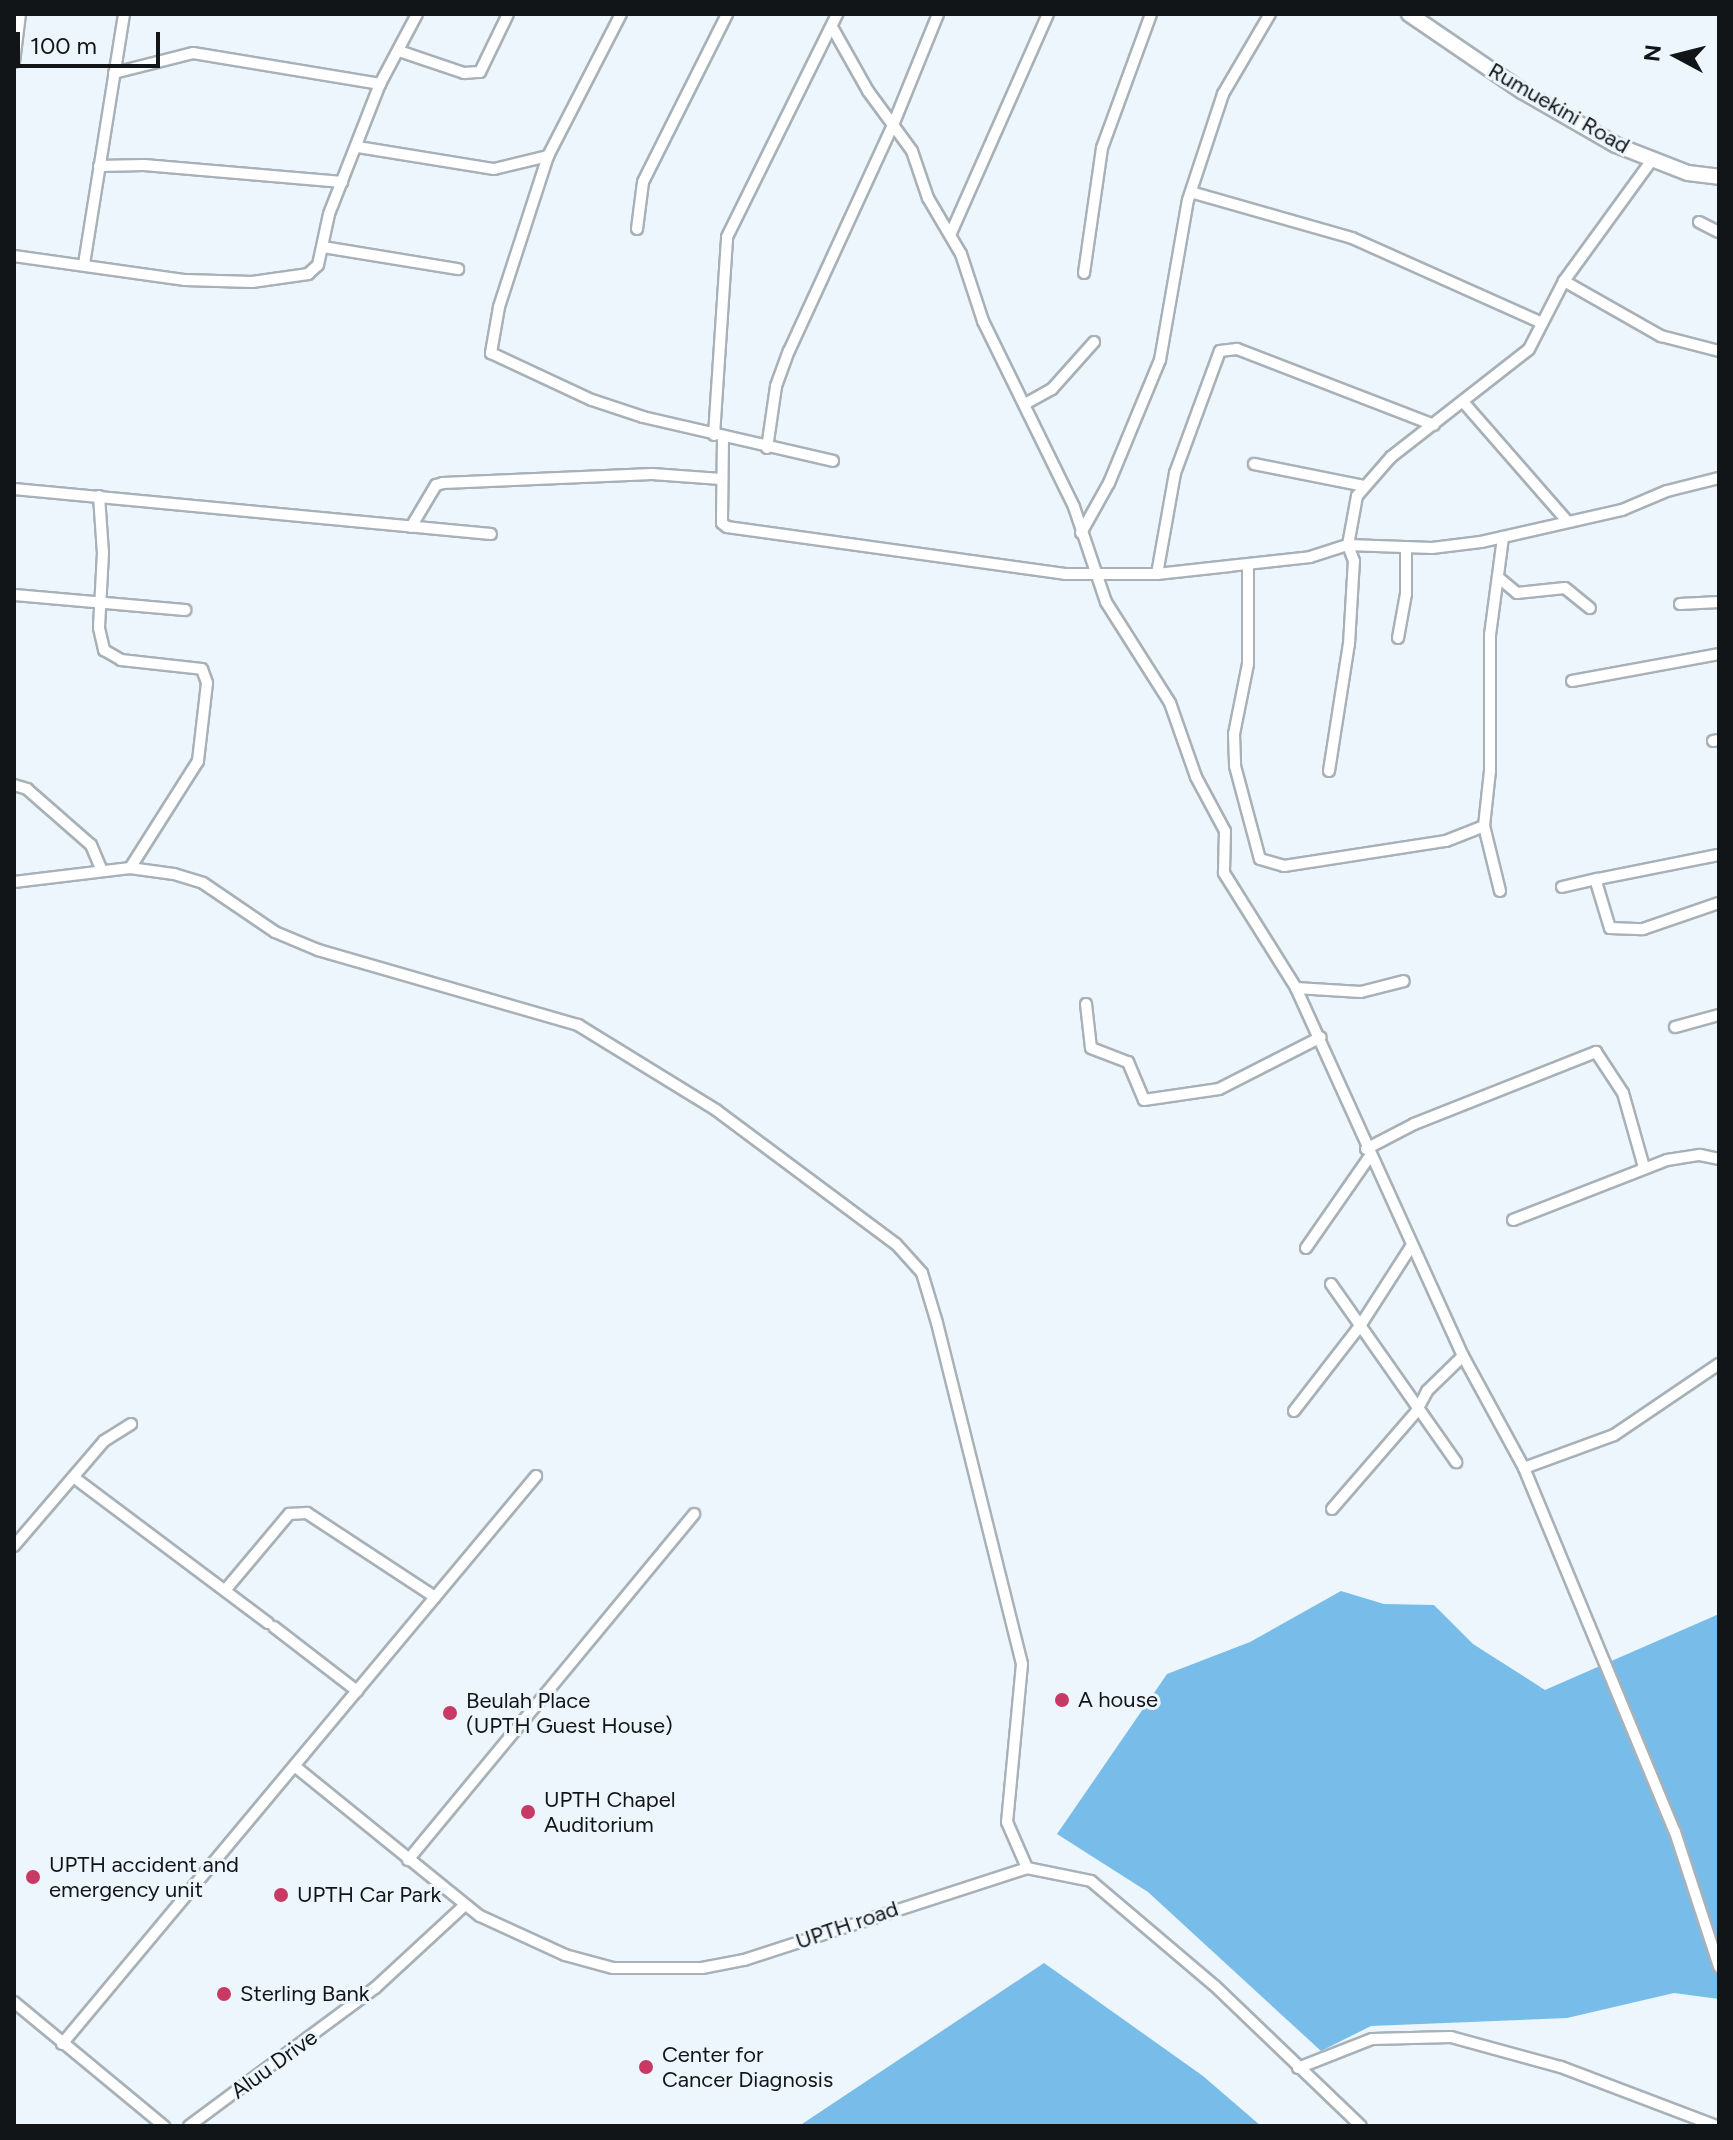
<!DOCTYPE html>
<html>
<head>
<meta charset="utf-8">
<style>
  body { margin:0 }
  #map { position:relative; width:1733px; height:2140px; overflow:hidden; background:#edf6fc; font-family:Figtree,sans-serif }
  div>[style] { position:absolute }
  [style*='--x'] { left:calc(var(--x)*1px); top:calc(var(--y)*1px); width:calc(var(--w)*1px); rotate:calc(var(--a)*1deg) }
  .forest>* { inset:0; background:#78bdea }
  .roads { filter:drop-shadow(2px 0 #a8b1b7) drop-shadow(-2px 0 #a8b1b7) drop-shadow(0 2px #a8b1b7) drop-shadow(0 -2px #a8b1b7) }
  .street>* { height:10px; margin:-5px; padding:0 5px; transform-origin:5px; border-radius:5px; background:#fff }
  .secondary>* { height:14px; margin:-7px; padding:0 7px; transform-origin:7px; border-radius:7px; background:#fff }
  .dots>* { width:22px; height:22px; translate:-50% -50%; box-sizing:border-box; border:4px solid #edf6fc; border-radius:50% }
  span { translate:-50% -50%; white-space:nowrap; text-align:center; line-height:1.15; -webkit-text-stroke:6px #edf6fc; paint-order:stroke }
  .street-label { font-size:22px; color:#121517 }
  .poi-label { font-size:22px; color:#121517 }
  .left { translate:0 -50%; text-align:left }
  .frame { position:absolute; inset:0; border:16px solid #121517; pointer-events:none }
  .north { position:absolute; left:1637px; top:16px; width:80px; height:80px; -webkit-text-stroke:6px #edf6fc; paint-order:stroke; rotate:277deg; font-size:22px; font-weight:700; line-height:32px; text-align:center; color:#121517 }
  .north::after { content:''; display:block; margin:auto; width:28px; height:36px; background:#121517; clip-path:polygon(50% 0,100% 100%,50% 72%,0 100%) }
  .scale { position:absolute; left:16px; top:32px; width:144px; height:36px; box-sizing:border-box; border:4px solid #121517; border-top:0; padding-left:10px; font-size:24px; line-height:28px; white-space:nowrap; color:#121517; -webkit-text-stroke:6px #edf6fc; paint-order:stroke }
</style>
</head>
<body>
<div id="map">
  <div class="forest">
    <i style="clip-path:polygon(1341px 1591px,1384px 1604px,1434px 1605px,1473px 1644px,1545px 1690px,1719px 1614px,1719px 1999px,1674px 1993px,1567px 2018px,1371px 2026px,1321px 2051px,1148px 1892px,1057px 1834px,1167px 1674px,1250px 1642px)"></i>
    <i style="clip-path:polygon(1044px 1963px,1203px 2076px,1261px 2126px,799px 2126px)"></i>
  </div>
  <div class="roads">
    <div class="street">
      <i style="--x:621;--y:14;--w:160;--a:117.2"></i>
      <i style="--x:548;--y:156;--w:159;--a:108"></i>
      <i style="--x:499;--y:307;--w:47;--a:99.9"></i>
      <i style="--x:491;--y:353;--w:111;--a:25"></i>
      <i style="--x:592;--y:400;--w:54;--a:18.4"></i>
      <i style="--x:643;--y:417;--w:195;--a:13"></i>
      <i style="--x:832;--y:27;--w:73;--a:60.6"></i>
      <i style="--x:868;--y:91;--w:74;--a:53.7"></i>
      <i style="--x:912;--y:151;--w:50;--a:71.2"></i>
      <i style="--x:928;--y:198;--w:65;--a:59.5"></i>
      <i style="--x:961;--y:254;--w:71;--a:71.8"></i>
      <i style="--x:983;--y:321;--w:207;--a:63.9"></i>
      <i style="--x:1074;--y:507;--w:100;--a:71.4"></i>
      <i style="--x:1106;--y:602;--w:120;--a:57.6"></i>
      <i style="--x:1170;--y:703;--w:78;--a:70.6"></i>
      <i style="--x:1196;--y:777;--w:61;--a:61.8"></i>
      <i style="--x:1225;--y:831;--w:42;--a:91.4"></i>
      <i style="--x:1224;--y:873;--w:136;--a:57.9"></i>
      <i style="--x:1296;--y:988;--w:404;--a:65.6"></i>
      <i style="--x:1463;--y:1356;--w:128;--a:61.4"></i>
      <i style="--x:1524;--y:1468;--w:394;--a:67.5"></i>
      <i style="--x:1675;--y:1832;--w:142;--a:71.9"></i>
      <i style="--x:399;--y:51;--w:69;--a:18.7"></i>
      <i style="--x:464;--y:73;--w:16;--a:-4"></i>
      <i style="--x:480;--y:72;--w:64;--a:-64.2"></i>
      <i style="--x:14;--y:62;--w:48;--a:-82.9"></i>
      <i style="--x:114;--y:73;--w:81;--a:-14.2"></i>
      <i style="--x:193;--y:53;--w:190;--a:9.4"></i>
      <i style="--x:358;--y:147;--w:138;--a:9.2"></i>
      <i style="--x:494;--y:169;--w:56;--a:-13.5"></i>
      <i style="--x:99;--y:166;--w:45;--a:-1.3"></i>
      <i style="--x:144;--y:165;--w:199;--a:4.9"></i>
      <i style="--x:1194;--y:193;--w:164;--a:15.9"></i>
      <i style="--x:1352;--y:238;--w:208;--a:24.1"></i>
      <i style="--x:1699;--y:222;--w:22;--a:27"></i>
      <i style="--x:637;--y:229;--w:47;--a:-82.7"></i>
      <i style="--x:643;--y:182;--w:188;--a:-63.4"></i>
      <i style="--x:951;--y:233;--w:240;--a:-66.1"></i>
      <i style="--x:323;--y:247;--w:137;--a:9.3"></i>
      <i style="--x:14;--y:256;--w:173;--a:8"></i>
      <i style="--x:185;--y:280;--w:67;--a:1.7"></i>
      <i style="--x:252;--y:282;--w:57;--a:-8.1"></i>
      <i style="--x:308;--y:274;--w:13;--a:-42"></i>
      <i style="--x:318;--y:265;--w:52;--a:-77.8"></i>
      <i style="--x:329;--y:214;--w:140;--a:-68.6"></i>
      <i style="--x:380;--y:84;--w:79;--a:-62.1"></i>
      <i style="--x:84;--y:264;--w:253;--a:-80.9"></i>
      <i style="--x:1084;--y:273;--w:126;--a:-81.8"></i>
      <i style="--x:1102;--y:148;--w:143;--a:-69.9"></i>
      <i style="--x:1564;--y:281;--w:112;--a:29.6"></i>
      <i style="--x:1661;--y:336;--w:60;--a:14.5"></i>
      <i style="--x:1025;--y:404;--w:31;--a:-29"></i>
      <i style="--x:1052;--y:389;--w:63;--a:-48.2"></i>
      <i style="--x:1465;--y:404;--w:155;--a:48.9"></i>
      <i style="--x:714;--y:435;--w:198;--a:-86.2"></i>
      <i style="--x:727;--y:237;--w:249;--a:-63.7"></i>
      <i style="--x:723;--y:438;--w:85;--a:90.7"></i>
      <i style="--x:722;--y:523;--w:6;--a:39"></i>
      <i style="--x:727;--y:527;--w:341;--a:7.9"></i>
      <i style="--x:1065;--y:574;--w:92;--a:0"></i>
      <i style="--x:1157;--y:574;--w:154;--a:-6.3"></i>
      <i style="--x:1310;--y:557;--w:40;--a:-18"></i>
      <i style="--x:1348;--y:545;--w:84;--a:2"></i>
      <i style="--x:1432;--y:548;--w:49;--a:-7"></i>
      <i style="--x:1481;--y:542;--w:145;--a:-12.8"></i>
      <i style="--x:1622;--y:510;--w:49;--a:-22.9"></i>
      <i style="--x:1667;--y:491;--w:54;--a:-14"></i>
      <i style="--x:767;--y:448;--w:63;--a:-81.7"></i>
      <i style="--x:776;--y:386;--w:37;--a:-70"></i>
      <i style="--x:789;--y:351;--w:249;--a:-65.3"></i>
      <i style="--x:893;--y:125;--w:120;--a:-67.9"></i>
      <i style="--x:1254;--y:464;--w:112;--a:11.3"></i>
      <i style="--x:14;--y:489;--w:479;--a:5.4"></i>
      <i style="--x:99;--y:496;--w:57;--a:86"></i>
      <i style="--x:103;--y:553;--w:75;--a:93.1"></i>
      <i style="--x:99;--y:628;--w:23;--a:77"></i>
      <i style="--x:104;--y:650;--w:20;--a:30"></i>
      <i style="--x:121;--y:660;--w:81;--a:6.3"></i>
      <i style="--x:202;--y:669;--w:15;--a:70"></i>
      <i style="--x:207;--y:683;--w:79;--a:96.6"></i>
      <i style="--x:198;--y:761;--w:127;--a:122.4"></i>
      <i style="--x:411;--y:527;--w:49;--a:-59.2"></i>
      <i style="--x:436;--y:485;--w:7;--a:-16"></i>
      <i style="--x:443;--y:483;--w:209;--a:-2.5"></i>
      <i style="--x:652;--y:474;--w:69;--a:4.1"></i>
      <i style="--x:1081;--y:533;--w:57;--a:-60.8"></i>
      <i style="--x:1109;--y:483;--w:133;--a:-67.5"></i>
      <i style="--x:1160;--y:360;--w:162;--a:-80.1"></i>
      <i style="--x:1188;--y:200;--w:112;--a:-71.7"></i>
      <i style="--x:1223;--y:94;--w:93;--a:-59.6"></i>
      <i style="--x:1248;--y:566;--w:98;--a:90"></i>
      <i style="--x:1248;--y:664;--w:71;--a:101.3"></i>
      <i style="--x:1234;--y:734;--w:32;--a:88"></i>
      <i style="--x:1235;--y:766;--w:96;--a:75"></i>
      <i style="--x:1260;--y:859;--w:25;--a:16"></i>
      <i style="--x:1284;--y:866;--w:164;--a:-8.8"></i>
      <i style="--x:1446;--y:841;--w:41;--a:-21.5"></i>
      <i style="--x:1157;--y:574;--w:103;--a:-79.9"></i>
      <i style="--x:1175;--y:473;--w:130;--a:-69.8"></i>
      <i style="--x:1220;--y:351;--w:17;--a:-7"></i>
      <i style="--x:1237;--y:349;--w:211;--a:21.1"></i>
      <i style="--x:1499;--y:578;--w:23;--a:40"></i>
      <i style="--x:1517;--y:593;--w:48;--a:-5.9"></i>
      <i style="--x:1565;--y:588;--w:32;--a:39"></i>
      <i style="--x:14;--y:595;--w:172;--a:5"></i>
      <i style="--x:1680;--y:604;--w:39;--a:-3"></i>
      <i style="--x:1398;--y:638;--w:45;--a:-79.7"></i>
      <i style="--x:1406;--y:594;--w:47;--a:-90"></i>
      <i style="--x:1572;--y:681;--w:149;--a:-10.4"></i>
      <i style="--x:1713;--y:741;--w:6;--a:-9"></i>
      <i style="--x:1329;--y:771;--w:129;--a:-81.1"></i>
      <i style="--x:1349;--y:644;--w:83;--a:-86.6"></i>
      <i style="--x:1354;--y:561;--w:17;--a:-111"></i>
      <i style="--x:1348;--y:545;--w:50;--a:-79.6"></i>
      <i style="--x:1357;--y:496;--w:52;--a:-48.9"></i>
      <i style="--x:1391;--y:457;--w:175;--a:-38"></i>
      <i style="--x:1529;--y:349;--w:76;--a:-62.8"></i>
      <i style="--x:1564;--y:281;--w:150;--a:-54"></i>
      <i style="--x:14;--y:785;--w:14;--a:17"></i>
      <i style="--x:27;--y:789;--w:85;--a:41.2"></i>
      <i style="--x:91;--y:845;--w:28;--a:67"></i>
      <i style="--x:1718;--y:855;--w:122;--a:168.7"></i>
      <i style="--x:1598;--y:879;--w:6;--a:99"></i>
      <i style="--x:1597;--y:885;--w:45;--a:73.2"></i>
      <i style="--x:1610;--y:928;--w:33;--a:2"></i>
      <i style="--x:1643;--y:929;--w:80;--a:-18.9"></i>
      <i style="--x:14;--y:882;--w:117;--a:-6.9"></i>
      <i style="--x:130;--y:868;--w:44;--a:7.8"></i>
      <i style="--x:174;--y:874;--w:30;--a:17"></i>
      <i style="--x:203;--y:883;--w:87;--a:34.2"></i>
      <i style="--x:275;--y:932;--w:47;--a:22.7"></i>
      <i style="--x:318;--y:950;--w:271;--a:16.1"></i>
      <i style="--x:578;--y:1025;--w:162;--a:31.6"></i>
      <i style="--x:716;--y:1110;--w:224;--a:36.7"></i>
      <i style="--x:896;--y:1244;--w:39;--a:48"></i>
      <i style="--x:922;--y:1273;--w:52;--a:73.3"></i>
      <i style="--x:937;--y:1323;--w:351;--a:76"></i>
      <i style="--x:1022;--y:1664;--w:159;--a:95.4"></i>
      <i style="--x:1007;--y:1822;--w:50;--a:66.5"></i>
      <i style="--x:1562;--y:887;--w:37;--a:-13"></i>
      <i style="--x:1500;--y:891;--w:67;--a:-103.8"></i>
      <i style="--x:1484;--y:826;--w:55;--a:-83.8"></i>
      <i style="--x:1490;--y:771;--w:136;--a:-90"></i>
      <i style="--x:1490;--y:635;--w:99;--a:-82.4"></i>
      <i style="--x:1296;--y:988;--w:65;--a:3.5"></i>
      <i style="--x:1361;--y:992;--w:44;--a:-14.3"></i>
      <i style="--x:1086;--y:1004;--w:44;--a:83.5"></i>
      <i style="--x:1091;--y:1048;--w:40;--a:21"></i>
      <i style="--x:1128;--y:1062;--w:41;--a:67.2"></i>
      <i style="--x:1144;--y:1100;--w:76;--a:-8.3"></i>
      <i style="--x:1219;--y:1089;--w:114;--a:-27"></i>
      <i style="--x:1675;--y:1027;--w:46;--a:-15.3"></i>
      <i style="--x:1366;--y:1149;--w:54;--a:-27.5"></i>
      <i style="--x:1414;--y:1124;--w:196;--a:-21.6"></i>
      <i style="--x:1596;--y:1052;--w:49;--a:56.6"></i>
      <i style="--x:1623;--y:1093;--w:77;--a:74.2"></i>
      <i style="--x:1513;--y:1220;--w:165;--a:-21.3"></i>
      <i style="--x:1667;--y:1160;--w:33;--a:-9"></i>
      <i style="--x:1700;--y:1155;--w:19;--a:12"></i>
      <i style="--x:1306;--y:1248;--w:112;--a:-55.2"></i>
      <i style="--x:1331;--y:1284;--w:218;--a:54.9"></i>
      <i style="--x:1294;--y:1411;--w:108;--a:-52.2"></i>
      <i style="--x:1360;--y:1326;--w:96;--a:-57.3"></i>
      <i style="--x:1524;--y:1468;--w:96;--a:-20.1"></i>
      <i style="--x:1614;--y:1435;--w:127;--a:-34.1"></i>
      <i style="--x:76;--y:1479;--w:240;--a:36.9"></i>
      <i style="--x:1332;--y:1509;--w:128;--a:-49.1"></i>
      <i style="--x:1416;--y:1412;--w:24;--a:-62"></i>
      <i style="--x:1427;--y:1391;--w:50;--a:-44.2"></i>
      <i style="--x:14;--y:1546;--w:138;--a:-49.4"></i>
      <i style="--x:104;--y:1441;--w:32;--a:-32"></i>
      <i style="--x:227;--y:1588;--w:97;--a:-50"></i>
      <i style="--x:289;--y:1514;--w:18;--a:-3"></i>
      <i style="--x:307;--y:1513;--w:153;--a:33.3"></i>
      <i style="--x:274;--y:1627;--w:105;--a:37.6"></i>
      <i style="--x:297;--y:1768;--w:235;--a:39"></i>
      <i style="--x:480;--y:1916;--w:94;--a:24.6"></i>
      <i style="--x:565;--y:1955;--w:50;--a:15.2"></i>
      <i style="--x:613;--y:1968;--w:89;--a:0"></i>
      <i style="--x:702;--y:1968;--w:43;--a:-10.8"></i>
      <i style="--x:744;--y:1960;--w:298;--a:-18"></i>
      <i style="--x:1027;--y:1868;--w:65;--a:11.5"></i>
      <i style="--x:1091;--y:1881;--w:162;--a:40.3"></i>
      <i style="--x:1215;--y:1986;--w:202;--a:43.8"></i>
      <i style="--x:408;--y:1860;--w:449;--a:-50.4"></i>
      <i style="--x:14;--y:2002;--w:195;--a:39.6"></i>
      <i style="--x:62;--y:2044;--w:740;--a:-50.15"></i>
      <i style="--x:1298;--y:2068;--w:79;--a:-21.4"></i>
      <i style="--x:1372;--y:2039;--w:79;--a:-1.5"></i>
      <i style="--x:1451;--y:2037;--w:114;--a:15.3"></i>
      <i style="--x:1561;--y:2067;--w:166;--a:20.8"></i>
      <i style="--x:189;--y:2126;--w:232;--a:-36.6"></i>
      <i style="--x:375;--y:1988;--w:122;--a:-42.7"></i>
    </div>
    <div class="secondary">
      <i style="--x:1409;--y:14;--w:137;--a:34.3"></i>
      <i style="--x:1522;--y:91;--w:108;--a:29.9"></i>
      <i style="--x:1616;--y:145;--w:77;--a:21.3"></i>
      <i style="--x:1688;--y:173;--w:31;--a:7"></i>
    </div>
  </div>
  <div class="dots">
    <i style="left:1062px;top:1700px;background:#c83a64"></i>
    <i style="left:450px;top:1713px;background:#c83a64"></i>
    <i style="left:528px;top:1812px;background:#c83a64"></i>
    <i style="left:33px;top:1877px;background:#c83a64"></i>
    <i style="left:281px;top:1895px;background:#c83a64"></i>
    <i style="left:224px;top:1994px;background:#c83a64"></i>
    <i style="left:646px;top:2067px;background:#c83a64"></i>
  </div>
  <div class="street-label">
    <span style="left:1559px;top:108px;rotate:30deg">Rumuekini Road</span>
    <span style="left:847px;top:1925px;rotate:-19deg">UPTH road</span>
    <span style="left:274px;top:2064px;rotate:-36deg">Aluu Drive</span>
  </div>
  <div class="poi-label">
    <span class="left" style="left:466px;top:1713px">Beulah Place<br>(UPTH Guest House)</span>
    <span class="left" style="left:1078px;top:1700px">A house</span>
    <span class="left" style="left:544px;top:1812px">UPTH Chapel<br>Auditorium</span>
    <span class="left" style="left:49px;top:1877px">UPTH accident and<br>emergency unit</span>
    <span class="left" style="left:297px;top:1895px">UPTH Car Park</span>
    <span class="left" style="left:240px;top:1994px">Sterling Bank</span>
    <span class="left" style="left:662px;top:2067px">Center for<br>Cancer Diagnosis</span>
  </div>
  <div class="frame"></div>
  <div class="north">N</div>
  <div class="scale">100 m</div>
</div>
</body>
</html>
